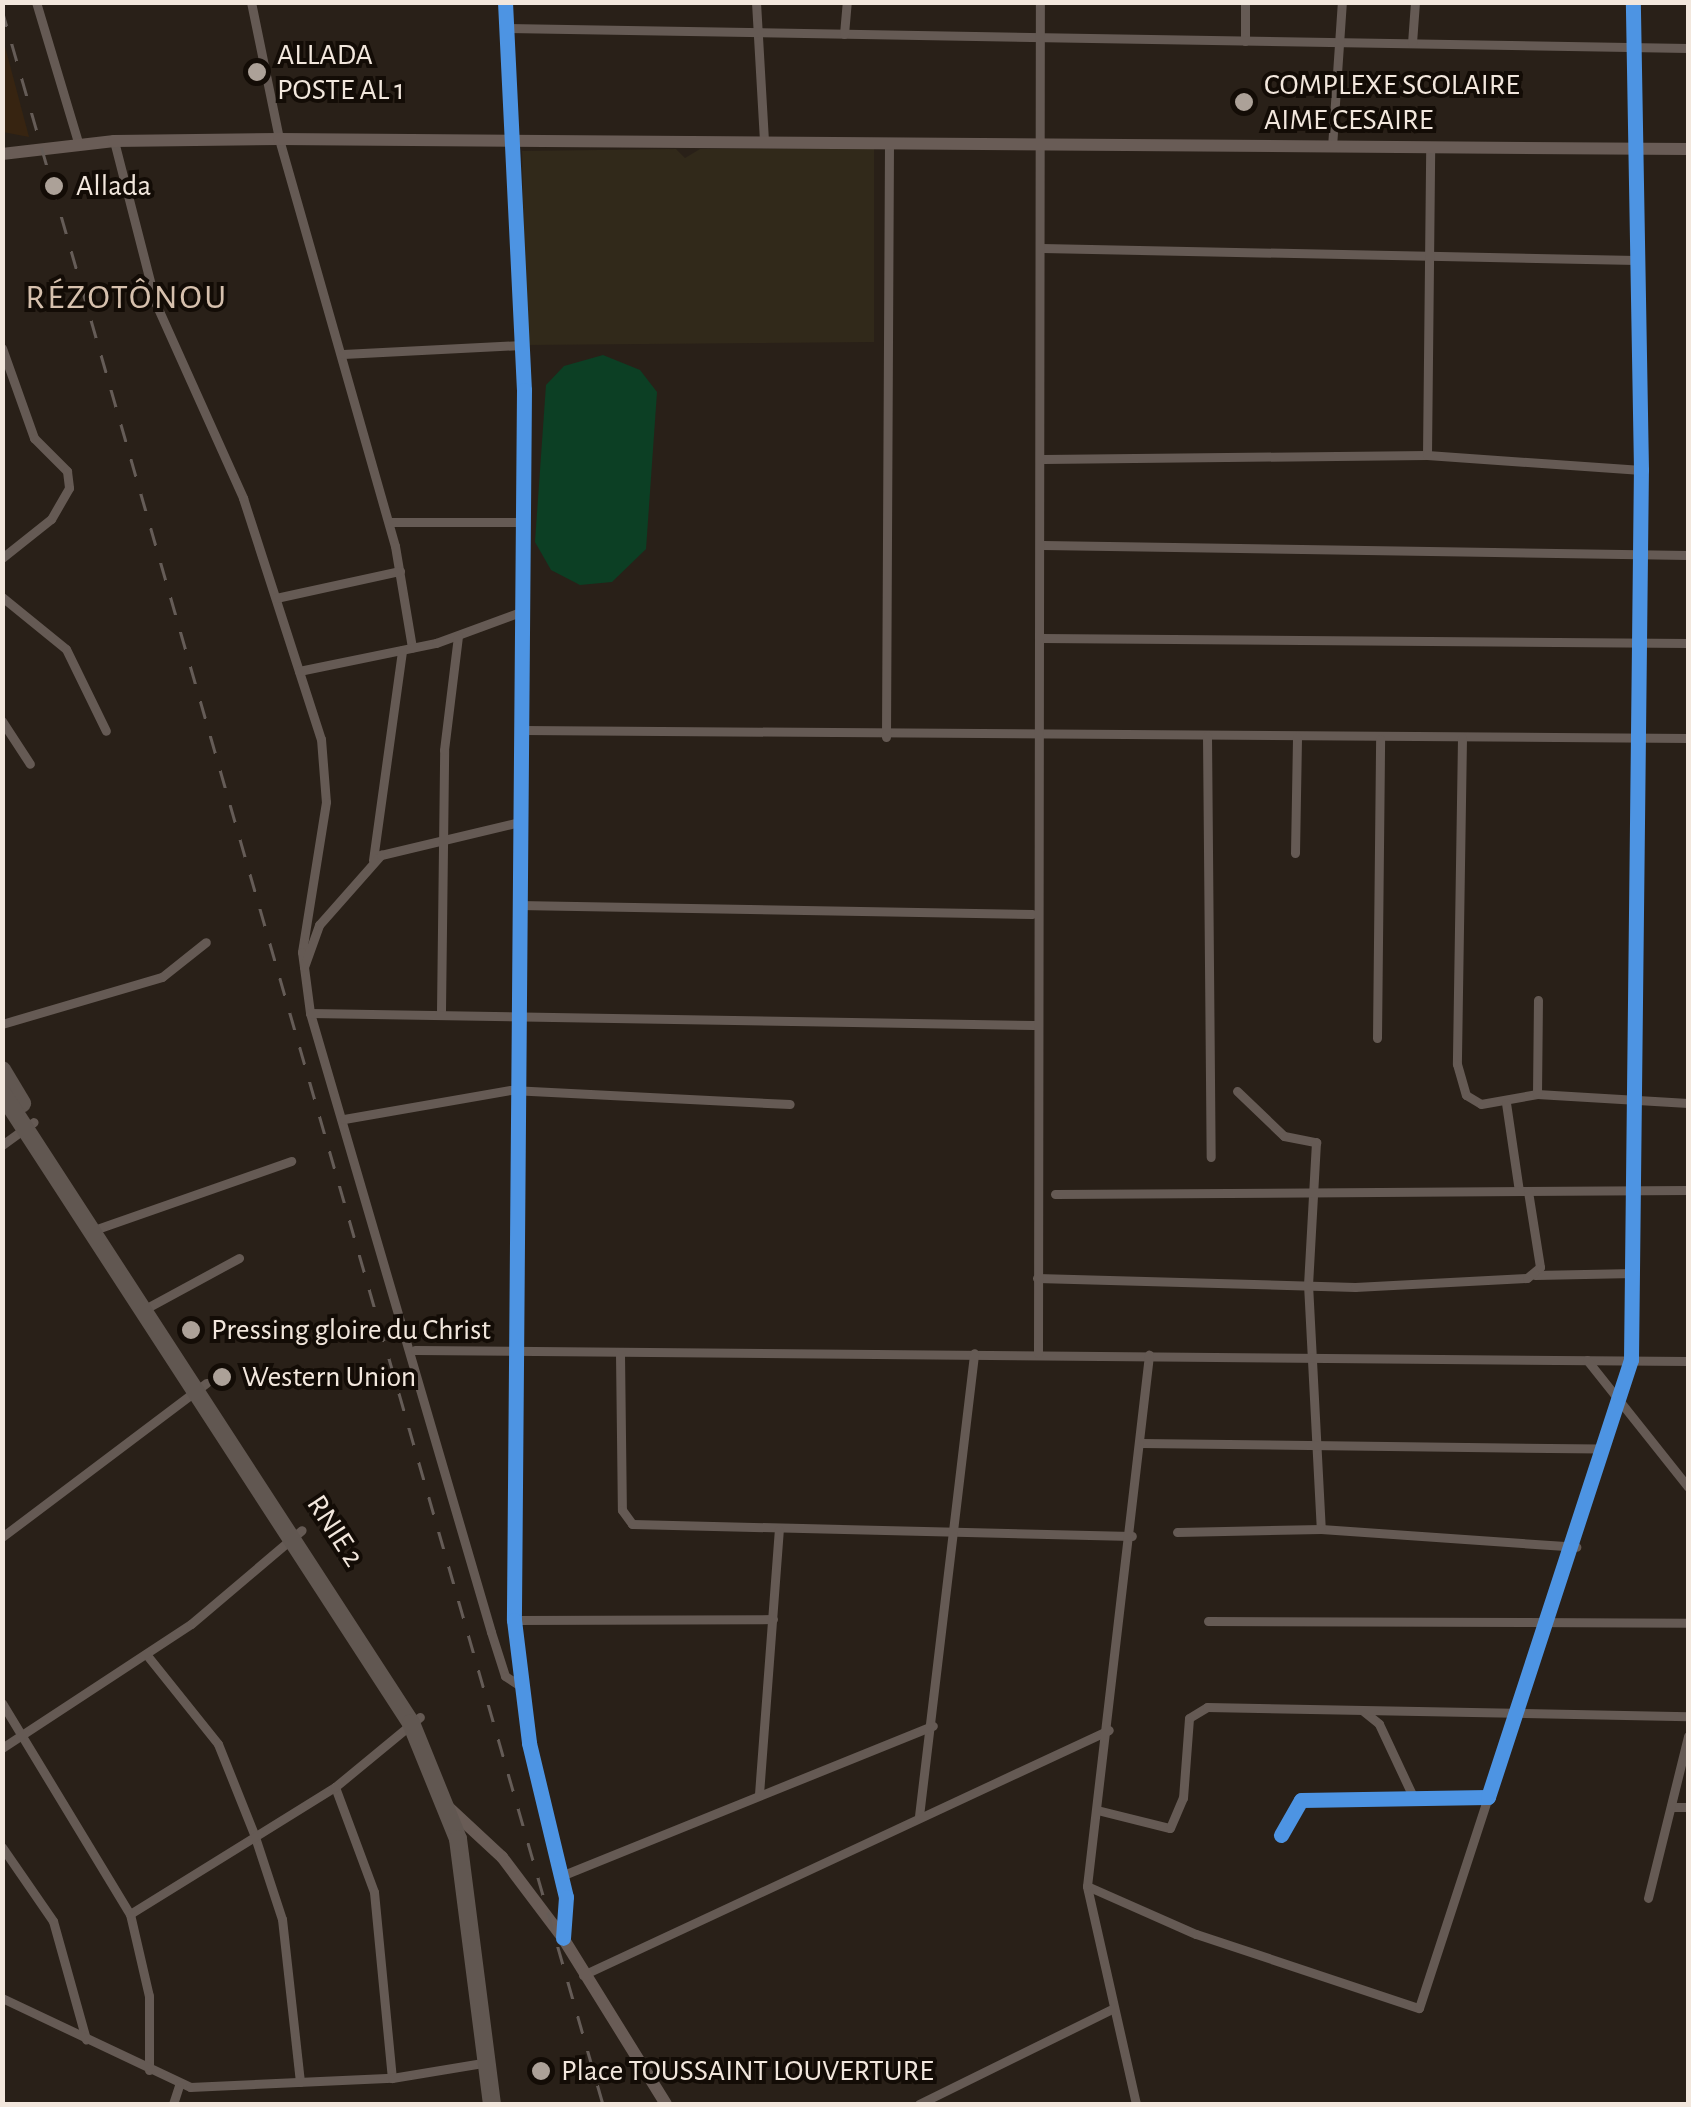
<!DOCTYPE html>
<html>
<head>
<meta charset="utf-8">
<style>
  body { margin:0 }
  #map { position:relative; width:1691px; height:2107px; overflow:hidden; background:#292018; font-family:"Alegreya Sans",sans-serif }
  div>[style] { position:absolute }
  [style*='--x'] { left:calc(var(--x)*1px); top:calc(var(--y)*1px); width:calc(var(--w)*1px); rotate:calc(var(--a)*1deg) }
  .built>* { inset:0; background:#372411 }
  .education>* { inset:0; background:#31291a }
  .green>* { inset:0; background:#0c3f24 }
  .street>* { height:9px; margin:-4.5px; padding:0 4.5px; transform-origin:4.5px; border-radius:4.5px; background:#655a54 }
  .secondary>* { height:12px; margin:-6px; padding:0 6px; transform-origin:6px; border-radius:6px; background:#695c56 }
  .highway>* { height:18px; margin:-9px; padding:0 9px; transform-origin:9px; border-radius:9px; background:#615751 }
  .rail>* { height:2.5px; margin-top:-1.25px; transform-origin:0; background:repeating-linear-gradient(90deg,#655c57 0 18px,transparent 0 36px) }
  .cycleway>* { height:15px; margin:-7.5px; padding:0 7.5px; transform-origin:7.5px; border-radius:7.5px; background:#4d94e3 }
  .dots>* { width:28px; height:28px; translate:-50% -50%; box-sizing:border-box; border:5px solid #130c06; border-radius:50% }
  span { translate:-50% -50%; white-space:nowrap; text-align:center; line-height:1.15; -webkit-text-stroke:8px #130c06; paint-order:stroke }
  .poi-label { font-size:30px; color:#f2e7dd }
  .left { translate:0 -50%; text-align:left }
  .street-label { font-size:30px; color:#f2e7dd }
  .quarter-label { font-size:35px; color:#d6c0ad; letter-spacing:2.5px }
  .frame { position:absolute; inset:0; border:5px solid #f2e7dd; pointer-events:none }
</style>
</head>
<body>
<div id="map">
  <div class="built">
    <i style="clip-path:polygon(3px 39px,29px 137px,3px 132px)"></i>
  </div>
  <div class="education">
    <i style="clip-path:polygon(676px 149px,685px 158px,700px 149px,874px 149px,874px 342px,526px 345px,522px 151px)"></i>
  </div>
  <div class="green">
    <i style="clip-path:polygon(603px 355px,640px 370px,657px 392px,646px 549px,612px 582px,580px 585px,551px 570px,535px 542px,546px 385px,564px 366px)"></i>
  </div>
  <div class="street">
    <i style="--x:36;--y:2;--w:149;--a:73.3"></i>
    <i style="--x:251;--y:2;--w:140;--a:78.4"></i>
    <i style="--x:279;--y:139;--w:423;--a:74.1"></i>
    <i style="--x:395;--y:546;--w:103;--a:80.5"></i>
    <i style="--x:505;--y:2;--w:388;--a:87.2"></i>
    <i style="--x:524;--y:390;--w:1230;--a:90.47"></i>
    <i style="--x:514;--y:1620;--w:124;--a:83"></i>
    <i style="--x:529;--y:1743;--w:158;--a:76.5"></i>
    <i style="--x:566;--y:1897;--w:41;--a:94.2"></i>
    <i style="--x:756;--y:2;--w:140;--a:86.7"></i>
    <i style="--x:1245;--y:2;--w:39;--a:90"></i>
    <i style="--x:506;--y:28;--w:1182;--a:0.97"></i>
    <i style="--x:844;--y:34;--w:32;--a:-85"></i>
    <i style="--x:1412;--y:43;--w:41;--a:-85.8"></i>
    <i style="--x:114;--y:141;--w:168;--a:75.6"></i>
    <i style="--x:156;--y:304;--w:213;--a:65.8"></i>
    <i style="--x:243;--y:498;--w:253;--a:72.1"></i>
    <i style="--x:321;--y:739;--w:63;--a:85.5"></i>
    <i style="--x:326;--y:802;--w:152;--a:99.1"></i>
    <i style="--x:302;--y:952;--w:62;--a:82.5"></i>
    <i style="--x:310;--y:1013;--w:645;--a:73.7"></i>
    <i style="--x:491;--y:1632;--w:46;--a:72.3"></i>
    <i style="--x:505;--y:1676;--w:20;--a:33"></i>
    <i style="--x:1332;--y:147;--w:145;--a:-86.1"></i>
    <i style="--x:1042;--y:248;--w:594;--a:1.16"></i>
    <i style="--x:2;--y:348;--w:96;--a:70.4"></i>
    <i style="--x:34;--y:438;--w:47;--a:45"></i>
    <i style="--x:67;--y:471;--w:17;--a:83"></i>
    <i style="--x:69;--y:488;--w:36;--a:120"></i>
    <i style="--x:51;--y:519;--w:63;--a:141.5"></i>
    <i style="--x:343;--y:354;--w:179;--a:-2.9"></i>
    <i style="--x:1427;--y:455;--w:308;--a:-89.4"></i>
    <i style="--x:1043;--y:459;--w:384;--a:-0.6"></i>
    <i style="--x:1427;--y:455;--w:215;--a:4"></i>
    <i style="--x:389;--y:522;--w:133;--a:0"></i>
    <i style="--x:1043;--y:545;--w:645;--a:0.89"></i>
    <i style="--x:2;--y:597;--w:82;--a:39.1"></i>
    <i style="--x:66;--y:649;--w:91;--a:64"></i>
    <i style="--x:276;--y:598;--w:127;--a:-12.3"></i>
    <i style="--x:1041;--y:638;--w:647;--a:0.44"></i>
    <i style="--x:299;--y:671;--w:140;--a:-11.6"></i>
    <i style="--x:436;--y:643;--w:93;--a:-20.2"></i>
    <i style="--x:2;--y:721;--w:51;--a:56.9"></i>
    <i style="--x:523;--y:730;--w:1165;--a:0.39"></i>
    <i style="--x:1207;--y:736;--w:421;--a:89.5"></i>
    <i style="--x:886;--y:737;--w:595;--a:-89.71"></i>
    <i style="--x:1462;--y:738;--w:326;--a:90.9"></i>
    <i style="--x:1457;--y:1064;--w:32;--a:74"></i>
    <i style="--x:1466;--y:1095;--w:17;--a:31"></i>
    <i style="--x:1481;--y:1104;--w:57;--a:-10.1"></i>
    <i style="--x:1537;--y:1094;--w:151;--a:3.4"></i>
    <i style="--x:1295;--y:853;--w:116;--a:-89"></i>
    <i style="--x:373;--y:860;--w:212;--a:-82.1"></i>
    <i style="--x:518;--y:905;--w:514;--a:1"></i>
    <i style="--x:304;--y:967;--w:45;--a:-70.3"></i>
    <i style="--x:319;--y:925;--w:94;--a:-48.5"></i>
    <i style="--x:381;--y:855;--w:143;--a:-13.4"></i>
    <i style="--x:441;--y:1011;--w:261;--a:-89.3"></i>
    <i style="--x:444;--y:750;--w:115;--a:-83"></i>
    <i style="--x:310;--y:1013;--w:724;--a:0.95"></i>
    <i style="--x:2;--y:1024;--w:167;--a:-16.4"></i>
    <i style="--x:162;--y:977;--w:56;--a:-38.5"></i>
    <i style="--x:1377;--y:1038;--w:299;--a:-89.4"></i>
    <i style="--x:1237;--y:1091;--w:65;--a:43.8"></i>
    <i style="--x:1284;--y:1136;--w:33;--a:11"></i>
    <i style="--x:1316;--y:1142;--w:142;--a:93.2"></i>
    <i style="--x:1308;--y:1284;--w:245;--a:87"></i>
    <i style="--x:1321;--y:1529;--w:256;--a:4"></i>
    <i style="--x:1537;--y:1094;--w:94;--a:-89.4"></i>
    <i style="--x:1506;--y:1103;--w:89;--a:81.6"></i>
    <i style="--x:344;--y:1119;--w:169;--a:-9.9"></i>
    <i style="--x:511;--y:1090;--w:279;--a:2.9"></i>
    <i style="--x:2;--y:1145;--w:39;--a:-36"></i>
    <i style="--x:1055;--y:1194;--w:633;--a:-0.36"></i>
    <i style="--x:94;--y:1230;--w:209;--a:-19.3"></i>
    <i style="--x:1535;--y:1275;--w:99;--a:-1.2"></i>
    <i style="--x:1037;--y:1278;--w:318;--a:1.6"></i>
    <i style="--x:1355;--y:1287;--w:172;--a:-3"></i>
    <i style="--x:1527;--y:1278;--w:17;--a:-40"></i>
    <i style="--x:1540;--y:1267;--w:77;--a:-99"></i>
    <i style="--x:145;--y:1309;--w:107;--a:-28.5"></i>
    <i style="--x:415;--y:1350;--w:1273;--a:0.5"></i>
    <i style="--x:1038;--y:1353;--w:1351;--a:-89.92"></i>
    <i style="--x:620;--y:1354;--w:156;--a:89.3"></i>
    <i style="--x:622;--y:1510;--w:17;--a:54"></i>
    <i style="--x:632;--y:1524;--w:500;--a:1.37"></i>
    <i style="--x:1587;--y:1360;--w:162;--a:51.5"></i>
    <i style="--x:1141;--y:1443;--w:459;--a:0.7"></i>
    <i style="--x:1177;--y:1532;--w:144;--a:-1.2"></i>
    <i style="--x:2;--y:1537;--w:256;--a:-37"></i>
    <i style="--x:514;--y:1620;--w:259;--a:-0.2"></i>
    <i style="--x:1208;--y:1621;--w:480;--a:0.2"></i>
    <i style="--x:146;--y:1654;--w:115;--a:51.3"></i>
    <i style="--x:218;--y:1744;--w:97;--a:68.2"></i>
    <i style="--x:254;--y:1834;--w:89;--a:71.8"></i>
    <i style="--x:282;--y:1919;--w:164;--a:83.7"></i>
    <i style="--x:2;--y:1703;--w:247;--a:58.8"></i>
    <i style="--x:130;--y:1914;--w:84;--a:77"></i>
    <i style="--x:149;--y:1996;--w:74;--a:90"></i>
    <i style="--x:1362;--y:1710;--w:22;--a:39"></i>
    <i style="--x:1379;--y:1724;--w:85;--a:64.9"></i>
    <i style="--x:2;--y:1748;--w:226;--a:-33.3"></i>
    <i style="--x:191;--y:1624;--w:145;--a:-40.3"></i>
    <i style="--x:335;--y:1787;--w:112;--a:69.6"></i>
    <i style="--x:374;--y:1892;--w:187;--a:84.5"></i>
    <i style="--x:759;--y:1794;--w:265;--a:-85.7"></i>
    <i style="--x:1671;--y:1807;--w:17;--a:0"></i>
    <i style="--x:1097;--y:1810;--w:75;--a:13.9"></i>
    <i style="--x:1170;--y:1828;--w:33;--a:-67"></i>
    <i style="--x:1183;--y:1798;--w:80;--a:-85.7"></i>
    <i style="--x:1189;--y:1718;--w:21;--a:-31"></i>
    <i style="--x:1207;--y:1707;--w:481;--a:1.1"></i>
    <i style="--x:919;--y:1816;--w:466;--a:-83.2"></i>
    <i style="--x:1281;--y:1835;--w:40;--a:-60.3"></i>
    <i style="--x:1301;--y:1800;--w:187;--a:-0.9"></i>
    <i style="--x:1488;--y:1797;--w:460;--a:-71.9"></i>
    <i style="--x:1631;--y:1360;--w:890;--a:-89.36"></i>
    <i style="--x:1641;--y:470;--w:468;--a:-91"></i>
    <i style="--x:2;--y:1847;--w:90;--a:55.4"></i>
    <i style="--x:53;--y:1921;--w:123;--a:74.4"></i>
    <i style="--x:561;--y:1876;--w:401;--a:-22"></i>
    <i style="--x:1087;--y:1886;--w:119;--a:23.8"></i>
    <i style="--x:1196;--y:1934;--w:235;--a:18.4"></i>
    <i style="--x:1419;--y:2008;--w:222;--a:-71.9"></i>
    <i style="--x:1648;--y:1898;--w:167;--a:-76.1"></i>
    <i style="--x:130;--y:1914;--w:241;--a:-31.8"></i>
    <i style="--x:335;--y:1787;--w:110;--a:-39.5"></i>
    <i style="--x:583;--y:1975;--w:580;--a:-24.98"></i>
    <i style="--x:2;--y:1998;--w:208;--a:25.3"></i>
    <i style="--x:190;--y:2087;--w:202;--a:-2.6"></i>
    <i style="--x:392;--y:2078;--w:98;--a:-9.4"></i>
    <i style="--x:173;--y:2104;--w:19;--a:-72"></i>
    <i style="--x:919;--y:2104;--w:215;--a:-26.2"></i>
    <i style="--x:1136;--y:2104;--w:223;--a:-102.7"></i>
    <i style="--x:1087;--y:1886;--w:535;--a:-83.34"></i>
  </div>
  <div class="secondary">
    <i style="--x:2;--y:154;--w:113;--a:-6.6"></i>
    <i style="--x:114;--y:141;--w:165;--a:-0.7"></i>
    <i style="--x:279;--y:139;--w:1409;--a:0.41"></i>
    <i style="--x:448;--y:1807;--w:74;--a:42.8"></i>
    <i style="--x:502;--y:1857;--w:101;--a:53"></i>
    <i style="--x:563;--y:1938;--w:195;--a:58.2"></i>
  </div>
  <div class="highway">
    <i style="--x:2;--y:1070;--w:39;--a:59"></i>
    <i style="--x:2;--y:1093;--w:751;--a:57.01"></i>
    <i style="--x:411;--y:1723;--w:125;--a:67.9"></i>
    <i style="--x:458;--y:1839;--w:267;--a:82.7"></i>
  </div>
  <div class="rail">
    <i style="--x:2;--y:9;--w:2180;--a:73.99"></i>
  </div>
  <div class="cycleway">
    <i style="--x:505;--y:2;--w:388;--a:87.2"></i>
    <i style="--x:524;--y:390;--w:1230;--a:90.47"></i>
    <i style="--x:514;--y:1620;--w:124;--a:83"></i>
    <i style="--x:529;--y:1743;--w:158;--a:76.5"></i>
    <i style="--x:566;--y:1897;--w:41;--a:94.2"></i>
    <i style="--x:1281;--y:1835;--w:40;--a:-60.3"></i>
    <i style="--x:1301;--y:1800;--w:187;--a:-0.9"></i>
    <i style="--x:1488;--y:1797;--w:460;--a:-71.9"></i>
    <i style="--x:1631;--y:1360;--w:890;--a:-89.36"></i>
    <i style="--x:1641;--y:470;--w:468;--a:-91"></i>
  </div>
  <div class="dots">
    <i style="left:257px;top:72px;background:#aca198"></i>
    <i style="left:1244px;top:102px;background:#aca198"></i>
    <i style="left:54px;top:186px;background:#aca198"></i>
    <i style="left:191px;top:1330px;background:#aca198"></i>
    <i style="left:222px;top:1377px;background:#aca198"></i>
    <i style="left:541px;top:2071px;background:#aca198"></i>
  </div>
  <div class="poi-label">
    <span class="left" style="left:277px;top:72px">ALLADA<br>POSTE AL 1</span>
    <span class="left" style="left:1264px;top:102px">COMPLEXE SCOLAIRE<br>AIME CESAIRE</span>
    <span class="left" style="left:76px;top:186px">Allada</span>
    <span class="left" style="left:211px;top:1330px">Pressing gloire du Christ</span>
    <span class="left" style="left:242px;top:1377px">Western Union</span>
    <span class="left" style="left:561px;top:2071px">Place TOUSSAINT LOUVERTURE</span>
  </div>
  <div class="street-label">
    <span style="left:335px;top:1531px;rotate:57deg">RNIE 2</span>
  </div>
  <div class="quarter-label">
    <span style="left:127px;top:298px">RÉZOTÔNOU</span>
  </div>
  <div class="frame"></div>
</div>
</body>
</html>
